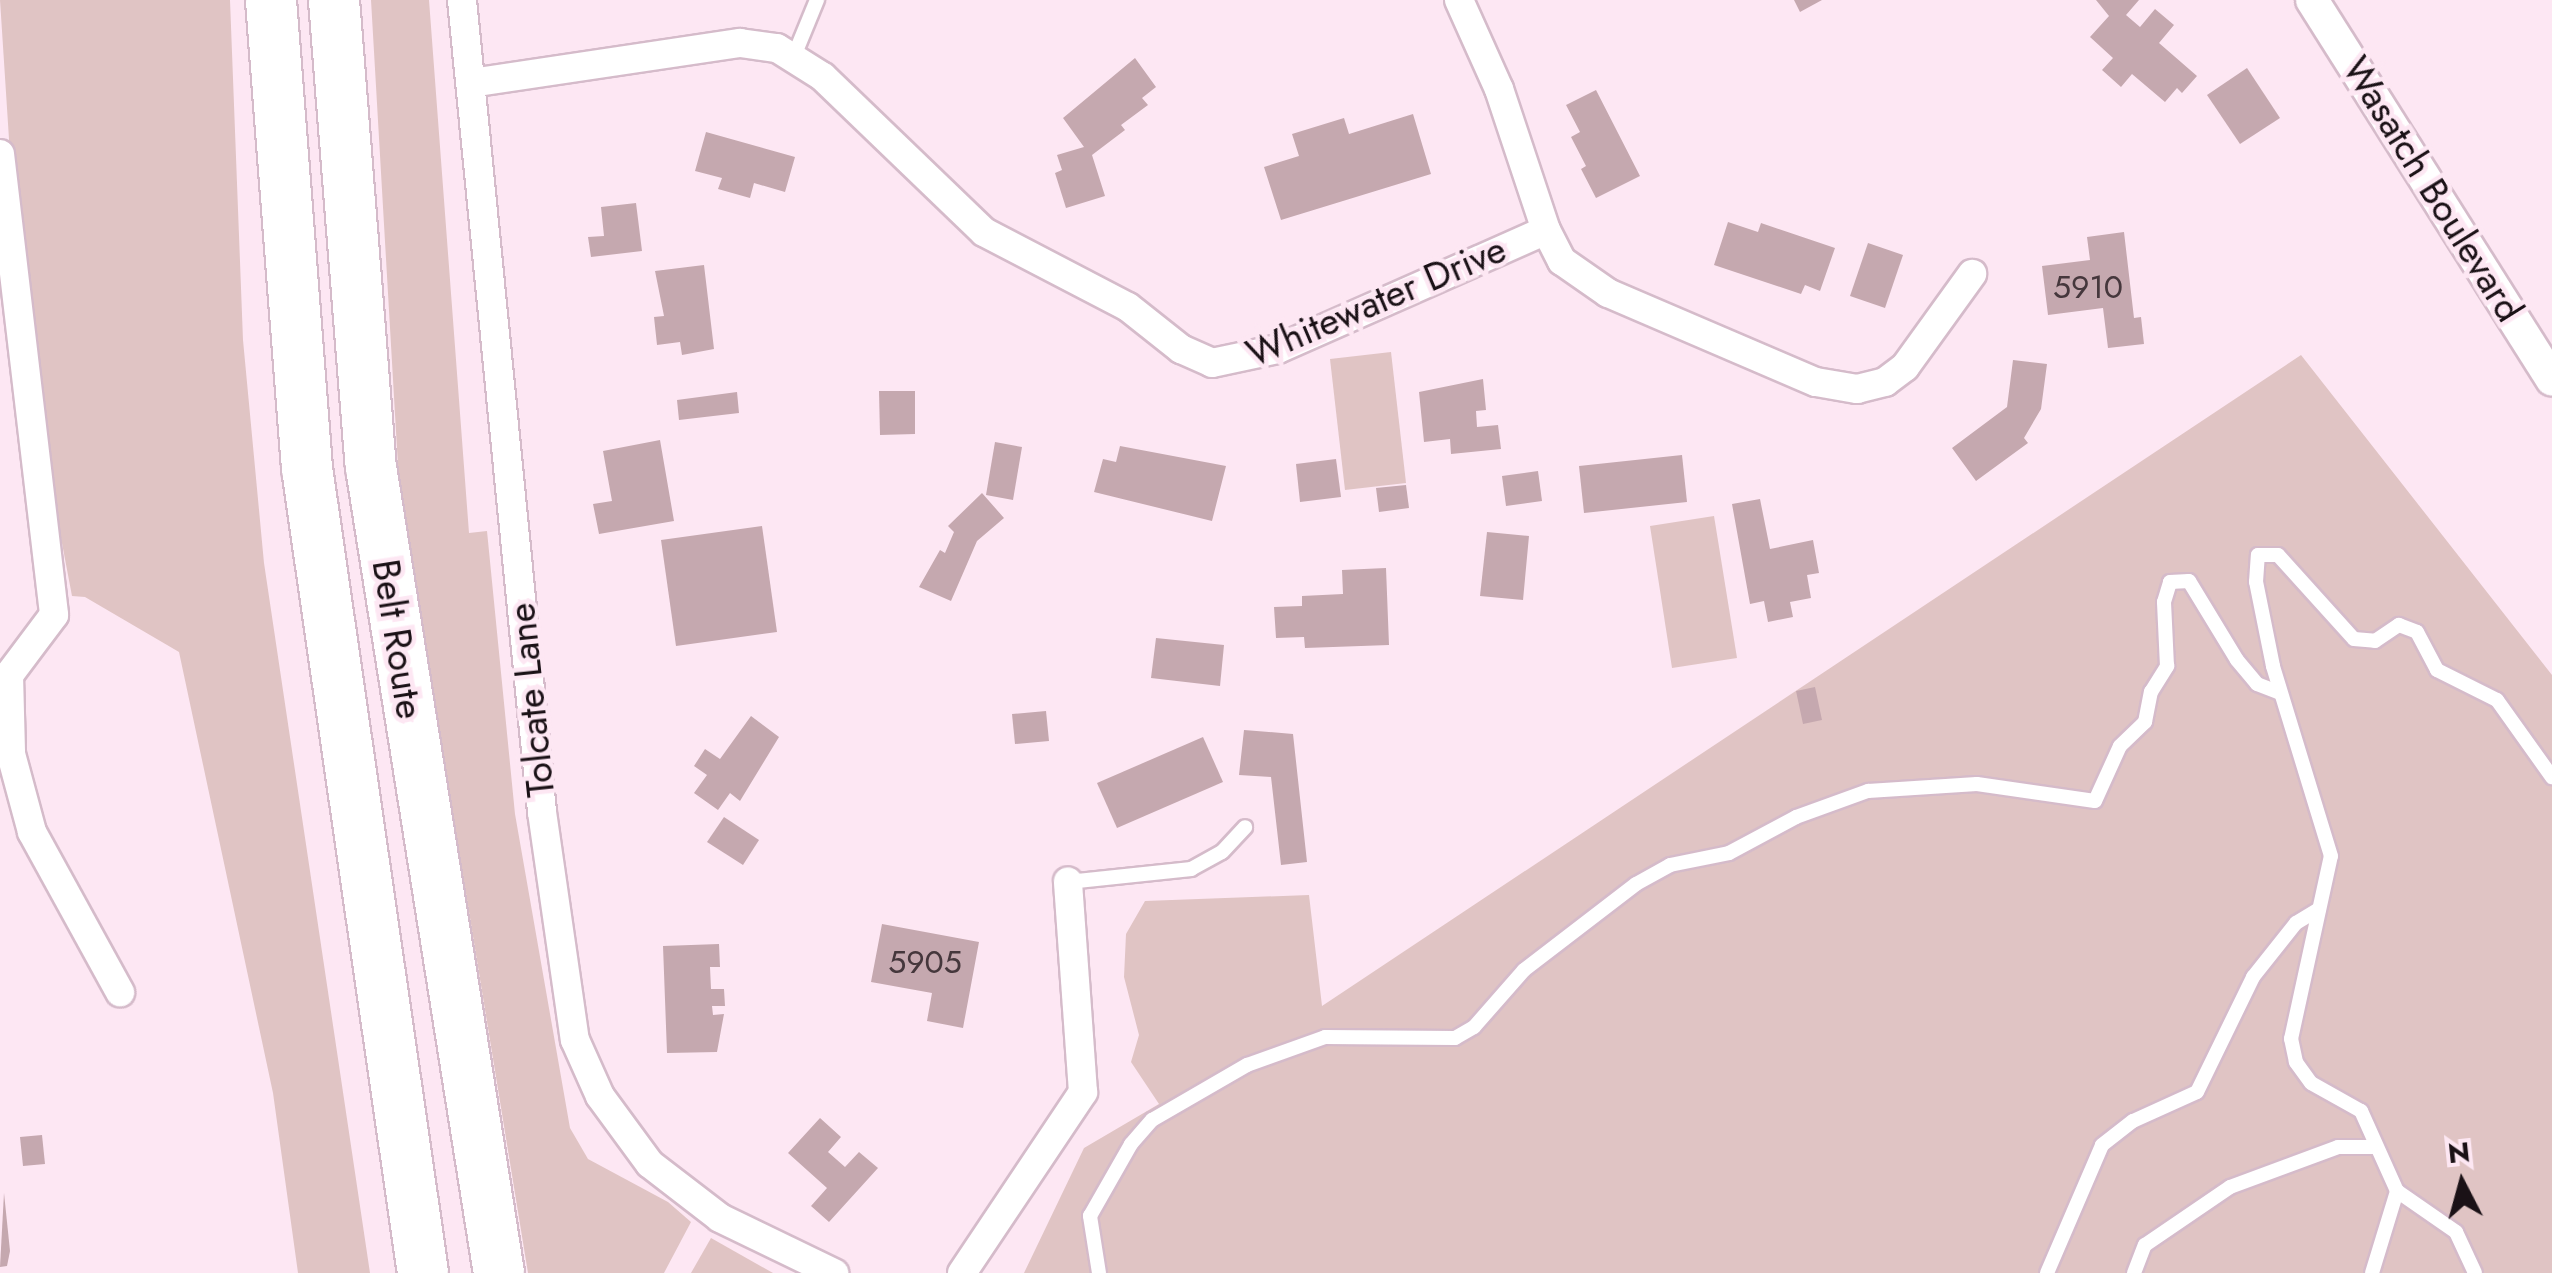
<!DOCTYPE html>
<html>
<head>
<meta charset="utf-8">
<style>
  body { margin:0 }
  #map { position:relative; width:2552px; height:1273px; overflow:hidden; background:#fde7f3; font-family:Jost,sans-serif }
  div>[style] { position:absolute }
  [style*='--x'] { left:calc(var(--x)*1px); top:calc(var(--y)*1px); width:calc(var(--w)*1px); rotate:calc(var(--a)*1deg) }
  .green>* { inset:0; background:#e0c4c4 }
  .building>* { inset:0; background:#c5a8af }
  .roads { filter:drop-shadow(2px 0 #d5bbca) drop-shadow(-2px 0 #d5bbca) drop-shadow(0 2px #d5bbca) drop-shadow(0 -2px #d5bbca) }
  .service>* { height:14px; margin:-7px; padding:0 7px; transform-origin:7px; border-radius:7px; background:#fff }
  .minor>* { height:28px; margin:-14px; padding:0 14px; transform-origin:14px; border-radius:14px; background:#fff }
  .tertiary>* { height:32px; margin:-16px; padding:0 16px; transform-origin:16px; border-radius:16px; background:#fff }
  .motorway>* { height:50px; margin:-25px; padding:0 25px; transform-origin:25px; border-radius:25px; background:#fff }
  span { translate:-50% -50%; white-space:nowrap; text-align:center; line-height:1.15; -webkit-text-stroke:9px #fde7f3; paint-order:stroke }
  .number-label { font-size:32px; color:#45373c }
  .number-label span { -webkit-text-stroke-width:0 }
  .street-label { font-size:38px; color:#1a1116 }
  .north { position:absolute; left:2412px; top:1133px; width:100px; height:100px; -webkit-text-stroke:8px #fde7f3; paint-order:stroke; rotate:354deg; font-size:28px; font-weight:700; line-height:40px; text-align:center; color:#1a1116 }
  .north::after { content:''; display:block; margin:auto; width:35px; height:45px; background:#1a1116; clip-path:polygon(50% 0,100% 100%,50% 72%,0 100%) }
</style>
</head>
<body>
<div id="map">
  <div class="green">
    <i style="clip-path:polygon(0 0,230px 0,243px 340px,264px 563px,370px 1273px,298px 1273px,273px 1093px,179px 652px,85px 597px,72px 596px,47px 464px,11px 170px)"></i>
    <i style="clip-path:polygon(371px 0,429px 0,469px 533px,487px 531px,515px 814px,570px 1128px,588px 1159px,668px 1202px,691px 1222px,664px 1273px,528px 1273px,399px 483px)"></i>
    <i style="clip-path:polygon(1391px 352px,1406px 483px,1345px 490px,1330px 359px)"></i>
    <i style="clip-path:polygon(2301px 355px,2552px 675px,2552px 1273px,1024px 1273px,1084px 1148px,1159px 1104px,1131px 1062px,1139px 1035px,1124px 977px,1126px 934px,1145px 901px,1309px 895px,1322px 1006px)"></i>
    <i style="clip-path:polygon(1714px 516px,1737px 658px,1672px 668px,1650px 526px)"></i>
    <i style="clip-path:polygon(711px 1238px,773px 1273px,691px 1273px)"></i>
  </div>
  <div class="building">
    <i style="clip-path:polygon(1794px 0,1822px 0,1800px 12px)"></i>
    <i style="clip-path:polygon(2096px 0,2139px 0,2126px 15px,2140px 27px,2155px 9px,2174px 25px,2159px 43px,2197px 76px,2182px 93px,2177px 88px,2165px 102px,2132px 74px,2121px 87px,2102px 70px,2113px 58px,2090px 37px,2109px 16px)"></i>
    <i style="clip-path:polygon(1135px 58px,1156px 87px,1142px 98px,1148px 105px,1121px 125px,1125px 130px,1092px 155px,1105px 196px,1066px 208px,1055px 173px,1062px 170px,1057px 155px,1084px 147px,1063px 118px)"></i>
    <i style="clip-path:polygon(2247px 68px,2280px 118px,2240px 144px,2207px 95px)"></i>
    <i style="clip-path:polygon(1596px 90px,1640px 176px,1596px 198px,1581px 169px,1586px 166px,1571px 137px,1580px 132px,1566px 105px)"></i>
    <i style="clip-path:polygon(1413px 114px,1431px 174px,1281px 220px,1264px 167px,1299px 156px,1292px 134px,1344px 118px,1349px 134px)"></i>
    <i style="clip-path:polygon(706px 132px,795px 157px,785px 192px,754px 183px,750px 198px,718px 189px,722px 178px,695px 171px)"></i>
    <i style="clip-path:polygon(636px 203px,642px 251px,591px 257px,588px 237px,604px 236px,601px 207px)"></i>
    <i style="clip-path:polygon(1728px 222px,1758px 232px,1761px 223px,1835px 248px,1820px 291px,1805px 285px,1801px 294px,1714px 265px)"></i>
    <i style="clip-path:polygon(2124px 232px,2134px 318px,2141px 317px,2144px 344px,2108px 348px,2103px 308px,2048px 315px,2042px 266px,2090px 260px,2087px 237px)"></i>
    <i style="clip-path:polygon(1868px 243px,1903px 255px,1885px 308px,1850px 296px)"></i>
    <i style="clip-path:polygon(704px 265px,714px 349px,682px 355px,680px 342px,657px 345px,654px 317px,664px 316px,655px 271px)"></i>
    <i style="clip-path:polygon(2013px 360px,2047px 364px,2041px 409px,2024px 438px,2028px 443px,1976px 481px,1952px 448px,2007px 407px)"></i>
    <i style="clip-path:polygon(1483px 379px,1486px 410px,1476px 411px,1477px 427px,1498px 425px,1501px 449px,1451px 454px,1450px 439px,1424px 442px,1419px 392px)"></i>
    <i style="clip-path:polygon(879px 391px,915px 391px,915px 434px,880px 435px)"></i>
    <i style="clip-path:polygon(737px 392px,739px 413px,679px 420px,677px 400px)"></i>
    <i style="clip-path:polygon(660px 440px,674px 521px,599px 534px,593px 504px,612px 501px,603px 451px)"></i>
    <i style="clip-path:polygon(995px 442px,1022px 447px,1013px 500px,986px 495px)"></i>
    <i style="clip-path:polygon(1120px 446px,1226px 466px,1212px 521px,1094px 492px,1103px 459px,1116px 462px)"></i>
    <i style="clip-path:polygon(1682px 455px,1687px 502px,1584px 513px,1579px 466px)"></i>
    <i style="clip-path:polygon(1336px 459px,1341px 497px,1300px 502px,1296px 464px)"></i>
    <i style="clip-path:polygon(1538px 471px,1542px 501px,1506px 506px,1502px 476px)"></i>
    <i style="clip-path:polygon(1406px 485px,1409px 508px,1379px 512px,1376px 488px)"></i>
    <i style="clip-path:polygon(982px 493px,1004px 518px,977px 541px,951px 601px,919px 587px,940px 550px,945px 553px,954px 532px,948px 526px)"></i>
    <i style="clip-path:polygon(1760px 499px,1770px 549px,1813px 540px,1819px 573px,1807px 575px,1811px 598px,1790px 602px,1793px 617px,1768px 622px,1764px 601px,1750px 604px,1732px 504px)"></i>
    <i style="clip-path:polygon(762px 526px,777px 632px,676px 646px,661px 540px)"></i>
    <i style="clip-path:polygon(1487px 532px,1529px 536px,1523px 600px,1480px 596px)"></i>
    <i style="clip-path:polygon(1386px 568px,1389px 645px,1305px 648px,1304px 637px,1276px 638px,1274px 607px,1302px 606px,1302px 596px,1343px 594px,1342px 570px)"></i>
    <i style="clip-path:polygon(1156px 638px,1224px 645px,1220px 686px,1151px 678px)"></i>
    <i style="clip-path:polygon(1815px 687px,1822px 720px,1803px 724px,1796px 691px)"></i>
    <i style="clip-path:polygon(1046px 711px,1049px 741px,1015px 744px,1012px 714px)"></i>
    <i style="clip-path:polygon(751px 716px,779px 737px,740px 801px,730px 793px,718px 810px,694px 793px,707px 775px,694px 766px,705px 749px,720px 759px)"></i>
    <i style="clip-path:polygon(1244px 730px,1293px 734px,1307px 862px,1281px 865px,1271px 777px,1239px 775px)"></i>
    <i style="clip-path:polygon(1203px 737px,1223px 782px,1117px 828px,1097px 783px)"></i>
    <i style="clip-path:polygon(724px 817px,759px 840px,743px 865px,707px 842px)"></i>
    <i style="clip-path:polygon(882px 924px,979px 942px,963px 1028px,927px 1021px,932px 993px,871px 982px)"></i>
    <i style="clip-path:polygon(719px 944px,720px 967px,710px 967px,711px 989px,724px 989px,725px 1006px,712px 1006px,713px 1015px,724px 1014px,717px 1052px,667px 1053px,663px 946px)"></i>
    <i style="clip-path:polygon(820px 1118px,841px 1137px,828px 1152px,845px 1167px,859px 1152px,878px 1168px,829px 1222px,811px 1206px,827px 1188px,788px 1153px)"></i>
    <i style="clip-path:polygon(42px 1135px,45px 1164px,23px 1166px,20px 1137px)"></i>
    <i style="clip-path:polygon(4px 1193px,10px 1251px,7px 1266px,0 1267px)"></i>
  </div>
  <div class="roads">
    <div class="service">
      <i style="--x:794;--y:56;--w:61;--a:-67.7"></i>
      <i style="--x:1068;--y:882;--w:124;--a:-6"></i>
      <i style="--x:1191;--y:869;--w:35;--a:-29"></i>
      <i style="--x:1222;--y:852;--w:34;--a:-47"></i>
      <i style="--x:2397;--y:1191;--w:72;--a:34.8"></i>
      <i style="--x:2456;--y:1232;--w:45;--a:65.1"></i>
      <i style="--x:1099;--y:1273;--w:58;--a:-99"></i>
      <i style="--x:1090;--y:1216;--w:83;--a:-60.3"></i>
      <i style="--x:1131;--y:1144;--w:32;--a:-49"></i>
      <i style="--x:1152;--y:1120;--w:110;--a:-30.1"></i>
      <i style="--x:1247;--y:1065;--w:83;--a:-19.7"></i>
      <i style="--x:1325;--y:1037;--w:130;--a:0.4"></i>
      <i style="--x:1455;--y:1038;--w:22;--a:-30"></i>
      <i style="--x:1474;--y:1027;--w:76;--a:-48.7"></i>
      <i style="--x:1524;--y:970;--w:141;--a:-37.5"></i>
      <i style="--x:1636;--y:884;--w:39;--a:-29"></i>
      <i style="--x:1670;--y:865;--w:60;--a:-11.5"></i>
      <i style="--x:1729;--y:853;--w:76;--a:-28.2"></i>
      <i style="--x:1796;--y:817;--w:77;--a:-19.9"></i>
      <i style="--x:1868;--y:791;--w:109;--a:-3.7"></i>
      <i style="--x:1977;--y:784;--w:119;--a:8.2"></i>
      <i style="--x:2095;--y:801;--w:60;--a:-65.6"></i>
      <i style="--x:2120;--y:746;--w:35;--a:-44"></i>
      <i style="--x:2145;--y:722;--w:31;--a:-79"></i>
      <i style="--x:2151;--y:692;--w:31;--a:-58"></i>
      <i style="--x:2167;--y:666;--w:64;--a:-92.7"></i>
      <i style="--x:2164;--y:602;--w:21;--a:-73"></i>
      <i style="--x:2170;--y:582;--w:19;--a:-3"></i>
      <i style="--x:2189;--y:581;--w:92;--a:58.7"></i>
      <i style="--x:2237;--y:660;--w:31;--a:50"></i>
      <i style="--x:2257;--y:684;--w:25;--a:21"></i>
      <i style="--x:2047;--y:1273;--w:139;--a:-66.7"></i>
      <i style="--x:2102;--y:1145;--w:39;--a:-38"></i>
      <i style="--x:2133;--y:1121;--w:70;--a:-24.4"></i>
      <i style="--x:2197;--y:1092;--w:128;--a:-64"></i>
      <i style="--x:2253;--y:977;--w:69;--a:-51.5"></i>
      <i style="--x:2296;--y:923;--w:27;--a:-31"></i>
      <i style="--x:2134;--y:1273;--w:30;--a:-69"></i>
      <i style="--x:2145;--y:1245;--w:103;--a:-34.3"></i>
      <i style="--x:2230;--y:1187;--w:115;--a:-20.3"></i>
      <i style="--x:2338;--y:1147;--w:37;--a:0"></i>
      <i style="--x:2372;--y:1273;--w:86;--a:-73"></i>
      <i style="--x:2397;--y:1191;--w:88;--a:-114.2"></i>
      <i style="--x:2361;--y:1111;--w:57;--a:-150.8"></i>
      <i style="--x:2311;--y:1083;--w:26;--a:-126"></i>
      <i style="--x:2296;--y:1062;--w:24;--a:-102"></i>
      <i style="--x:2291;--y:1039;--w:187;--a:-77.7"></i>
      <i style="--x:2331;--y:856;--w:199;--a:-107"></i>
      <i style="--x:2273;--y:666;--w:86;--a:-101.4"></i>
      <i style="--x:2256;--y:582;--w:27;--a:-86"></i>
      <i style="--x:2258;--y:555;--w:20;--a:0"></i>
      <i style="--x:2278;--y:555;--w:113;--a:47.9"></i>
      <i style="--x:2354;--y:639;--w:21;--a:5"></i>
      <i style="--x:2375;--y:641;--w:29;--a:-34"></i>
      <i style="--x:2399;--y:625;--w:19;--a:21"></i>
      <i style="--x:2417;--y:632;--w:43;--a:62.2"></i>
      <i style="--x:2437;--y:670;--w:67;--a:26.6"></i>
      <i style="--x:2497;--y:700;--w:95;--a:54.5"></i>
    </div>
    <div class="minor">
      <i style="--x:462;--y:0;--w:816;--a:84.37"></i>
      <i style="--x:542;--y:812;--w:230;--a:81.8"></i>
      <i style="--x:575;--y:1040;--w:61;--a:65.9"></i>
      <i style="--x:600;--y:1096;--w:84;--a:53.7"></i>
      <i style="--x:650;--y:1164;--w:88;--a:37.6"></i>
      <i style="--x:720;--y:1218;--w:127;--a:25.8"></i>
      <i style="--x:1459;--y:0;--w:98;--a:65.8"></i>
      <i style="--x:1499;--y:89;--w:149;--a:71.6"></i>
      <i style="--x:1546;--y:230;--w:35;--a:63"></i>
      <i style="--x:1562;--y:261;--w:56;--a:34.8"></i>
      <i style="--x:1608;--y:293;--w:226;--a:23.2"></i>
      <i style="--x:1816;--y:382;--w:42;--a:9.7"></i>
      <i style="--x:1857;--y:389;--w:29;--a:-14"></i>
      <i style="--x:1885;--y:382;--w:25;--a:-37"></i>
      <i style="--x:1905;--y:367;--w:115;--a:-54.2"></i>
      <i style="--x:471;--y:83;--w:272;--a:-8.5"></i>
      <i style="--x:740;--y:43;--w:37;--a:8"></i>
      <i style="--x:777;--y:48;--w:54;--a:32.2"></i>
      <i style="--x:823;--y:77;--w:223;--a:43.9"></i>
      <i style="--x:984;--y:232;--w:162;--a:27.5"></i>
      <i style="--x:1128;--y:307;--w:68;--a:38.4"></i>
      <i style="--x:1181;--y:349;--w:34;--a:24"></i>
      <i style="--x:1212;--y:363;--w:67;--a:-12"></i>
      <i style="--x:1278;--y:349;--w:293;--a:-23.9"></i>
      <i style="--x:0;--y:154;--w:464;--a:83.3"></i>
      <i style="--x:54;--y:615;--w:75;--a:126.9"></i>
      <i style="--x:9;--y:675;--w:79;--a:88.5"></i>
      <i style="--x:11;--y:754;--w:81;--a:74.9"></i>
      <i style="--x:32;--y:832;--w:183;--a:61.2"></i>
      <i style="--x:962;--y:1273;--w:218;--a:-56.2"></i>
      <i style="--x:1083;--y:1092;--w:211;--a:-94.1"></i>
    </div>
    <div class="tertiary">
      <i style="--x:2312;--y:0;--w:449;--a:57.7"></i>
    </div>
    <div class="motorway">
      <i style="--x:271;--y:0;--w:469;--a:85.6"></i>
      <i style="--x:307;--y:468;--w:813;--a:81.8"></i>
      <i style="--x:334;--y:0;--w:468;--a:85.5"></i>
      <i style="--x:371;--y:467;--w:816;--a:80.98"></i>
    </div>
  </div>
  <div class="number-label">
    <span style="left:2088px;top:287px">5910</span>
    <span style="left:925px;top:962px">5905</span>
  </div>
  <div class="street-label">
    <span style="left:2433px;top:189px;rotate:58deg">Wasatch Boulevard</span>
    <span style="left:1376px;top:301px;rotate:-23deg">Whitewater Drive</span>
    <span style="left:398px;top:639px;rotate:81deg">Belt Route</span>
    <span style="left:531px;top:700px;rotate:-96deg">Tolcate Lane</span>
  </div>
  <div class="north">N</div>
</div>
</body>
</html>
